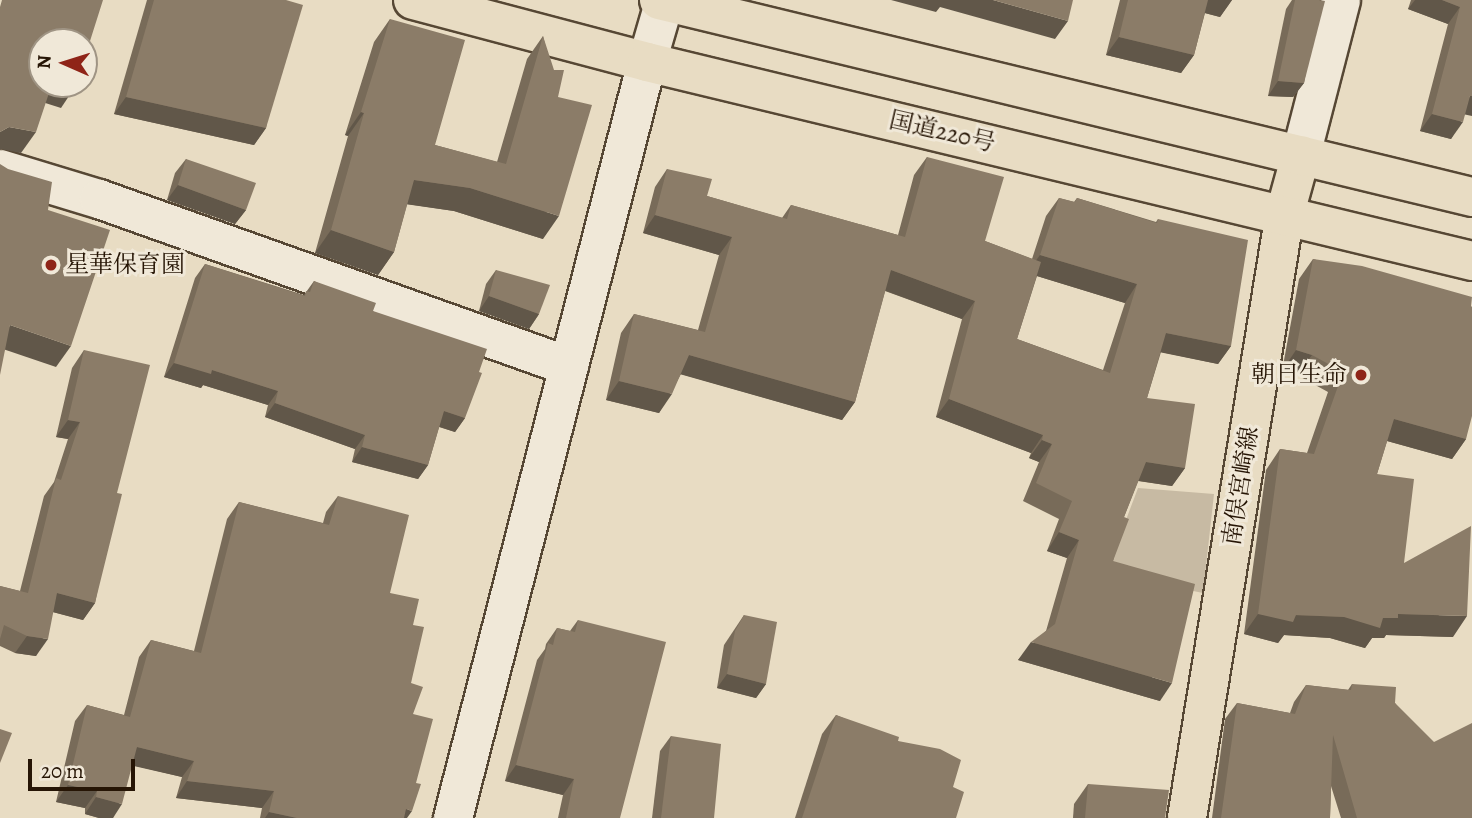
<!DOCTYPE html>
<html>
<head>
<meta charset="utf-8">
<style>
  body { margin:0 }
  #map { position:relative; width:1472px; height:818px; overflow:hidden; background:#e8dcc3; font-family:Alegreya,"Noto Serif JP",serif }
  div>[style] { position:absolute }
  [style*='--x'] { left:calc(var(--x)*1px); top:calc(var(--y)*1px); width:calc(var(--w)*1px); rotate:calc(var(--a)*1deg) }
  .green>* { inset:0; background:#c7baa3 }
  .roads { filter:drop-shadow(2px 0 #564734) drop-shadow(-2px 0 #564734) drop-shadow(0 2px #564734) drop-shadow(0 -2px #564734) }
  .minor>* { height:38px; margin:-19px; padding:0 19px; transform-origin:19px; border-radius:19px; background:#f0e8d8 }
  .tertiary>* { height:38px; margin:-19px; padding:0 19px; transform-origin:19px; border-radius:19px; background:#f0e8d8 }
  .primary>* { height:38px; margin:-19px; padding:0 19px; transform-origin:19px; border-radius:19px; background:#e8dcc3 }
  .trunk>* { height:38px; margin:-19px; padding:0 19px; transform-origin:19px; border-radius:19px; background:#e8dcc3 }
  .wall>* { inset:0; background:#786b59 }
  .shaded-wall>* { inset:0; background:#615749 }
  .building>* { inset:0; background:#8b7c68 }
  .dots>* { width:19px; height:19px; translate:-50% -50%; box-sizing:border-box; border:4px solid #f0e8d8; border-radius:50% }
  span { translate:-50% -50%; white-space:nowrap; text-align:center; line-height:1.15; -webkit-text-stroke:6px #f0e8d8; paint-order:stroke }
  .street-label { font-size:24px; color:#261505 }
  .poi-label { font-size:24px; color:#261505 }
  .left { translate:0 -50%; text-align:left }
  .right { translate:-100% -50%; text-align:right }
  .north { position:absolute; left:28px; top:28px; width:70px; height:70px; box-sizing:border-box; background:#f0e8d8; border:2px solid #9f9484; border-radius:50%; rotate:273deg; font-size:19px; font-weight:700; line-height:28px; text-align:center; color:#261505 }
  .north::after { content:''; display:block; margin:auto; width:24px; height:32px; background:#8f2418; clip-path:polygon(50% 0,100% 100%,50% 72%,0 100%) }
  .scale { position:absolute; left:28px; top:759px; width:107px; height:32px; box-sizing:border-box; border:4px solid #261505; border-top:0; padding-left:9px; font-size:21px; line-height:24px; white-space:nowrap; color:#261505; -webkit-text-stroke:5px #f0e8d8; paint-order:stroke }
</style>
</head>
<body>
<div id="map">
  <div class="green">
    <i style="clip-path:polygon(1138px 488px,1214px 494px,1203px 593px,1106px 573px)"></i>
  </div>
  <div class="roads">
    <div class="minor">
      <i style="--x:1301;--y:155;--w:160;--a:-75.5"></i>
      <i style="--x:0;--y:169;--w:103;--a:16.9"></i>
      <i style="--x:99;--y:199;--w:499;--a:19.6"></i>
    </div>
    <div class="tertiary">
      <i style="--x:453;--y:818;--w:780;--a:-75.61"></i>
      <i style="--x:647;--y:62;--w:65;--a:-73.8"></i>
    </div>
    <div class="primary">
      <i style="--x:1187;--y:818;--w:613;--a:-80.8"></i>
      <i style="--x:1285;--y:213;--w:60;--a:-74.6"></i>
    </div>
    <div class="trunk">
      <i style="--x:413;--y:0;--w:242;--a:14.8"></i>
      <i style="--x:647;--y:62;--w:849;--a:13.56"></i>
      <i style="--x:659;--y:0;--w:837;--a:13.62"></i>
    </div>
  </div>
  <div class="wall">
    <i style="clip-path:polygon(147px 0,286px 0,266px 128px,254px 145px,114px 114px)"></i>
    <i style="clip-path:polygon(1120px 0,1232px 0,1220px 17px,1205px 13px,1194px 55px,1181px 73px,1106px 55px)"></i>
    <i style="clip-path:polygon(1292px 0,1319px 0,1304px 83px,1293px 97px,1268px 96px,1286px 9px)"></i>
    <i style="clip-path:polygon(1411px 0,1472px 0,1465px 114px,1451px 139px,1420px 131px,1448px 24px,1408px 9px)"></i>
    <i style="clip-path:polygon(390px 19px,435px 145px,497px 162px,527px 59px,543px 36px,558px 97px,543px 239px,454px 211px,407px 204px,394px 252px,378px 275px,315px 253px,348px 136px,345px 135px,374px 42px)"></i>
    <i style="clip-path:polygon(evenodd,927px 157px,985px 241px,1032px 259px,1046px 216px,1059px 198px,1074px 202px,1077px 198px,1156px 222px,1158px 219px,1231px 346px,1218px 364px,1161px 352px,1147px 398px,1185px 468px,1172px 486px,1138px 481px,1124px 517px,1113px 561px,1160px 701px,1018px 660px,1046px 631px,1067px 558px,1047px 551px,1059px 519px,1023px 501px,1039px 462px,1029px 458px,1031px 453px,936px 417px,962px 319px,885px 291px,855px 402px,842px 420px,681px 374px,659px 413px,606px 400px,621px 333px,634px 314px,698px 330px,719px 255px,643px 233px,655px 187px,667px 169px,707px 196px,782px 218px,791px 205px,898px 235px,914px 175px,927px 157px,1037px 276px,1125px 303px,1103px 370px,1017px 339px,1037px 276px)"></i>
    <i style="clip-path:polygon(186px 159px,246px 210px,235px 224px,167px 200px,175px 173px)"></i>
    <i style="clip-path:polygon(1313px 259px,1471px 306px,1466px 439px,1452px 459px,1387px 441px,1377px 474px,1404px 563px,1453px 637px,1386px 635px,1384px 638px,1372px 638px,1365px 648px,1330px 638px,1284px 635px,1278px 643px,1244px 634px,1266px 470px,1280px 449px,1307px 453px,1328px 392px,1297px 375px,1282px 371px,1299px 279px)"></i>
    <i style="clip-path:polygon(205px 264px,304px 295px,314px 281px,373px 311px,465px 418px,455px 432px,439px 427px,428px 465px,418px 479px,352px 462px,355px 449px,265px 417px,268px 405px,203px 385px,201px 388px,164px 377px,195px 278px)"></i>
    <i style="clip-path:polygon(496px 270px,539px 314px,529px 329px,479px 311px,486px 284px)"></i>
    <i style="clip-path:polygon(84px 350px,117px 493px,95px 603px,83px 620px,53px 612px,36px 656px,15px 653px,0 646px,0 586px,20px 591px,44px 496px,54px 482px,68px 439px,56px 437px,72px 368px)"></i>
    <i style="clip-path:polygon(338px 496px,390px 593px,413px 625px,411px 683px,413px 714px,407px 818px,260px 818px,262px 808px,176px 798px,182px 777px,132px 765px,113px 818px,99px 818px,85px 814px,85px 808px,56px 802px,75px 721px,87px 705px,124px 715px,139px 657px,151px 640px,194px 651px,227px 519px,239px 502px,323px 523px,326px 512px)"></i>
    <i style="clip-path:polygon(744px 615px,766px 684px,756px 698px,717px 688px,724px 645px)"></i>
    <i style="clip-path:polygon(578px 620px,620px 818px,558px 818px,563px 795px,505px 781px,537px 660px,545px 649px,546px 644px,557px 628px,570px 631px)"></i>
    <i style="clip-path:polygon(1352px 684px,1395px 703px,1472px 818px,1341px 818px,1331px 786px,1330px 818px,1212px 818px,1225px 719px,1237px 703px,1290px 713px,1294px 702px,1306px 685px,1348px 690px)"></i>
    <i style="clip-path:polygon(836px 715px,898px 741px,953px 787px,956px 818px,795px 818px,822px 734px)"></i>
    <i style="clip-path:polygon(671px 736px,714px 818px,652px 818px,660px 751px)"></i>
    <i style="clip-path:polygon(1088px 784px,1165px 818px,1073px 818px,1074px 804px)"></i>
  </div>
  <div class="shaded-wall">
    <i style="clip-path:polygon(891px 0,993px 0,1068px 21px,1055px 39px,940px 7px,936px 12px)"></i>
    <i style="clip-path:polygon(1204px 0,1232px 0,1220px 17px,1197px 11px)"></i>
    <i style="clip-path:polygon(1415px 0,1442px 0,1460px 7px,1448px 24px,1408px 9px)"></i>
    <i style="clip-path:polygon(1119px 37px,1194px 55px,1181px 73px,1106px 55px)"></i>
    <i style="clip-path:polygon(1278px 81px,1304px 83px,1293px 97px,1268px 96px)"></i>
    <i style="clip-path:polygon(50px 84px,66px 84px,75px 87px,61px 108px,39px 101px)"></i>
    <i style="clip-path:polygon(1470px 96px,1472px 96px,1472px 116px,1458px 113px)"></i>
    <i style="clip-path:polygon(126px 97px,266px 128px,254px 145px,114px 114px)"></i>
    <i style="clip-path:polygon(361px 112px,364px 113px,348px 136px,345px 135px)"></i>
    <i style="clip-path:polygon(1432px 114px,1463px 122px,1451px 139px,1420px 131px)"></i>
    <i style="clip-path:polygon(9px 127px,36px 132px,21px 153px,0 149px,0 132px)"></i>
    <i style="clip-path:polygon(414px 180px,470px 188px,559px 216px,543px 239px,454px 211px,398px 203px)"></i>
    <i style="clip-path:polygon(178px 185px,246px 210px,235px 224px,167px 200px)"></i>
    <i style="clip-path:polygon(655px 215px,732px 237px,719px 255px,643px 233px)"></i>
    <i style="clip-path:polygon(331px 230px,394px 252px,378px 275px,315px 253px)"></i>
    <i style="clip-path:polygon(1040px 255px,1137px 284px,1125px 303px,1027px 273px)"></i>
    <i style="clip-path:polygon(891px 270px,975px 301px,962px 319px,878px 288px)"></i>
    <i style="clip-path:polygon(489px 296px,539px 314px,529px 329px,479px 311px)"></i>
    <i style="clip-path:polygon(10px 325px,71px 346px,56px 367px,0 348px)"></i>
    <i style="clip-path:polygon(1166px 333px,1231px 346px,1218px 364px,1154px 351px)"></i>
    <i style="clip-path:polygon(1296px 350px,1312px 355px,1297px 375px,1282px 371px)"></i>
    <i style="clip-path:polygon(689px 355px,855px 402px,842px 420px,676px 373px)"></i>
    <i style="clip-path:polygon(174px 363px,212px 370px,278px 391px,268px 405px,203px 385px,201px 388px,164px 377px)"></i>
    <i style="clip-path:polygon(619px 381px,672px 394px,659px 413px,606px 400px)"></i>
    <i style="clip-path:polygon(949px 399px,1043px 435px,1031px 453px,936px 417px)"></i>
    <i style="clip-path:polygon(275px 403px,365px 435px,355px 449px,265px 417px)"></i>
    <i style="clip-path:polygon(444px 411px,465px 418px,455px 432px,434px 425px)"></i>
    <i style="clip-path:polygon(1394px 419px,1466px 439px,1452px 459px,1380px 439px)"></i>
    <i style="clip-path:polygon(68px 420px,80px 422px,68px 439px,56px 437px)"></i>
    <i style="clip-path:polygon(1042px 440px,1052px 444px,1039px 462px,1029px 458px)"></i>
    <i style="clip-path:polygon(362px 447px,428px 465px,418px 479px,352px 462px)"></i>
    <i style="clip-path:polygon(1146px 462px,1185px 468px,1172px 486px,1133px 480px)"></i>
    <i style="clip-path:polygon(1059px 532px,1079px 540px,1067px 558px,1047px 551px)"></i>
    <i style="clip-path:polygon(57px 593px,95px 603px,83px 620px,45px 610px)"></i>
    <i style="clip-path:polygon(1258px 614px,1383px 618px,1398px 614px,1467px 616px,1453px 637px,1386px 635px,1384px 638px,1372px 638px,1365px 648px,1330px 638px,1284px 635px,1278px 643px,1244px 634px)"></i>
    <i style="clip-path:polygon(27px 636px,48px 639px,36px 656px,15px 653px)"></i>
    <i style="clip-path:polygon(1031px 642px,1172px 683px,1160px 701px,1018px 660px)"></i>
    <i style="clip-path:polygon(727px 674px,766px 684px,756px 698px,717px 688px)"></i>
    <i style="clip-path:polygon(137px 747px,194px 761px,182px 777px,125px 764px)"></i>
    <i style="clip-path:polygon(516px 765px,574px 779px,563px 795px,505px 781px)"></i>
    <i style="clip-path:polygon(187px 781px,274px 791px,262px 808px,176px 798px)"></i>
    <i style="clip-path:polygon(68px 785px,97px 791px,85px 808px,56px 802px)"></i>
    <i style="clip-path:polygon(96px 797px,122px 804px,113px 818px,99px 818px,85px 814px)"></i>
    <i style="clip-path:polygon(406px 809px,412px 811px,407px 818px,400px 818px)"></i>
    <i style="clip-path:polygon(269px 812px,297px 818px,265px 818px)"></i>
  </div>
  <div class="building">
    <i style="clip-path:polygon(2px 0,103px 0,84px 60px,84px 42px,42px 42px,42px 84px,52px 84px,36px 132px,9px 127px,0 132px,0 7px)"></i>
    <i style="clip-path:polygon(154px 0,286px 0,303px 5px,266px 128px,126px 97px)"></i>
    <i style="clip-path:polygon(993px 0,1073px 0,1068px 21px)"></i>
    <i style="clip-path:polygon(1128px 0,1208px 0,1194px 55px,1119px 37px)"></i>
    <i style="clip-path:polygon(1295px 0,1319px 0,1325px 1px,1304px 83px,1278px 81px)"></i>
    <i style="clip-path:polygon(1442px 0,1472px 0,1472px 96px,1470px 96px,1463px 122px,1432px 114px,1460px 7px)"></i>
    <i style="clip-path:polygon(390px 19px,465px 40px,435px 145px,506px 164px,543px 36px,554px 70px,564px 70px,558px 97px,592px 105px,559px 216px,470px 188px,414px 180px,394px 252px,331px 230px,364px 113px,361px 112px)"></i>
    <i style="clip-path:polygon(927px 157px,1004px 177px,985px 241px,1041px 262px,1017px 339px,1110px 373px,1137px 284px,1040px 255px,1059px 198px,1075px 202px,1077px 198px,1157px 223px,1158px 219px,1248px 240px,1231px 346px,1166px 333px,1147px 398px,1195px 404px,1185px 468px,1146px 462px,1124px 517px,1129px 519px,1113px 561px,1195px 584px,1172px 683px,1031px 642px,1055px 624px,1079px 540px,1059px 532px,1072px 501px,1036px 483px,1052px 444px,1042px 440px,1043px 435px,949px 399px,975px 301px,891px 270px,855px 402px,689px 355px,672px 394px,619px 381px,634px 314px,705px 332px,732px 237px,655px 215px,667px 169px,712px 179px,707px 196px,787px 219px,791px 205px,905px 237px)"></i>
    <i style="clip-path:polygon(186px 159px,256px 183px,246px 210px,178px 185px)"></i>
    <i style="clip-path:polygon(0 164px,8px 169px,52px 182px,48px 210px,110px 230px,71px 346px,10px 325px,0 375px)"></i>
    <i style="clip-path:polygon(1313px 259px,1362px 266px,1472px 297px,1471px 306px,1472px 307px,1472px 416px,1466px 439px,1394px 419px,1377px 474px,1414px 479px,1404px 563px,1471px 526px,1467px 616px,1398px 614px,1398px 618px,1383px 618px,1380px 628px,1344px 617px,1296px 615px,1293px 622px,1258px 614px,1280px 449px,1314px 454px,1343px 372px,1312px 355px,1296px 350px)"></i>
    <i style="clip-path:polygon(205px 264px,305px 296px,306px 291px,310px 292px,314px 281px,376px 303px,373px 311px,487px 349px,479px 372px,482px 373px,465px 418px,444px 411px,428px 465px,362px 447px,365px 435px,275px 403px,278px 391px,212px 370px,211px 374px,174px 363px)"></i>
    <i style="clip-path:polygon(496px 270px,550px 285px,539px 314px,489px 296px)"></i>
    <i style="clip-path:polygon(84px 350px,150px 365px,117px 493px,122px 494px,95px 603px,57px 593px,48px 639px,27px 636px,4px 625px,0 639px,0 586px,28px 593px,56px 478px,61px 480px,80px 422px,68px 420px)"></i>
    <i style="clip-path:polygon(338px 496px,409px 515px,390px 593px,419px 599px,413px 625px,424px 627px,411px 683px,423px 687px,413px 714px,433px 719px,416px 783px,421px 784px,412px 811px,406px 809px,404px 818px,297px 818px,269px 812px,274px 791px,187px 781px,194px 761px,137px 747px,122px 804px,96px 797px,97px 791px,68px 785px,87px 705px,130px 717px,151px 640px,201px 653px,239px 502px,329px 525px)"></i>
    <i style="clip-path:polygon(744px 615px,777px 622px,766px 684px,727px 674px,735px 631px)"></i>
    <i style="clip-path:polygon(578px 620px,666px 642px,620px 818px,566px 818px,574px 779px,516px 765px,548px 643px,553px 645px,557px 628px,575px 632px)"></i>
    <i style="clip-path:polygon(1352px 684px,1396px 687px,1395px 703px,1434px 742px,1472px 723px,1472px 818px,1357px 818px,1333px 735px,1330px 818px,1221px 818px,1237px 703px,1295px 714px,1306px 685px,1351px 690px)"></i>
    <i style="clip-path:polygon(836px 715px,899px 737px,898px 741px,940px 749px,961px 760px,953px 787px,964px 792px,956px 818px,802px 818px)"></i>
    <i style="clip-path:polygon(0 729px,12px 733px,0 763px)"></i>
    <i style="clip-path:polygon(671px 736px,721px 744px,714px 818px,661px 818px)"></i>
    <i style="clip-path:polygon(1088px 784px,1169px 790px,1165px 818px,1085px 818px)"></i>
  </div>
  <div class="dots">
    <i style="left:51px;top:265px;background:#8f2418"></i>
    <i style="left:1361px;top:375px;background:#8f2418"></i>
  </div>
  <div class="street-label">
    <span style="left:942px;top:132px;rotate:13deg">国道220号</span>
    <span style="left:1241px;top:486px;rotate:-81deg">南俣宮崎線</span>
  </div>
  <div class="poi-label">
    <span class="left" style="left:65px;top:265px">星華保育園</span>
    <span class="right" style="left:1347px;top:375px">朝日生命</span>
  </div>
  <div class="north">N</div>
  <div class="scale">20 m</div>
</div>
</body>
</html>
